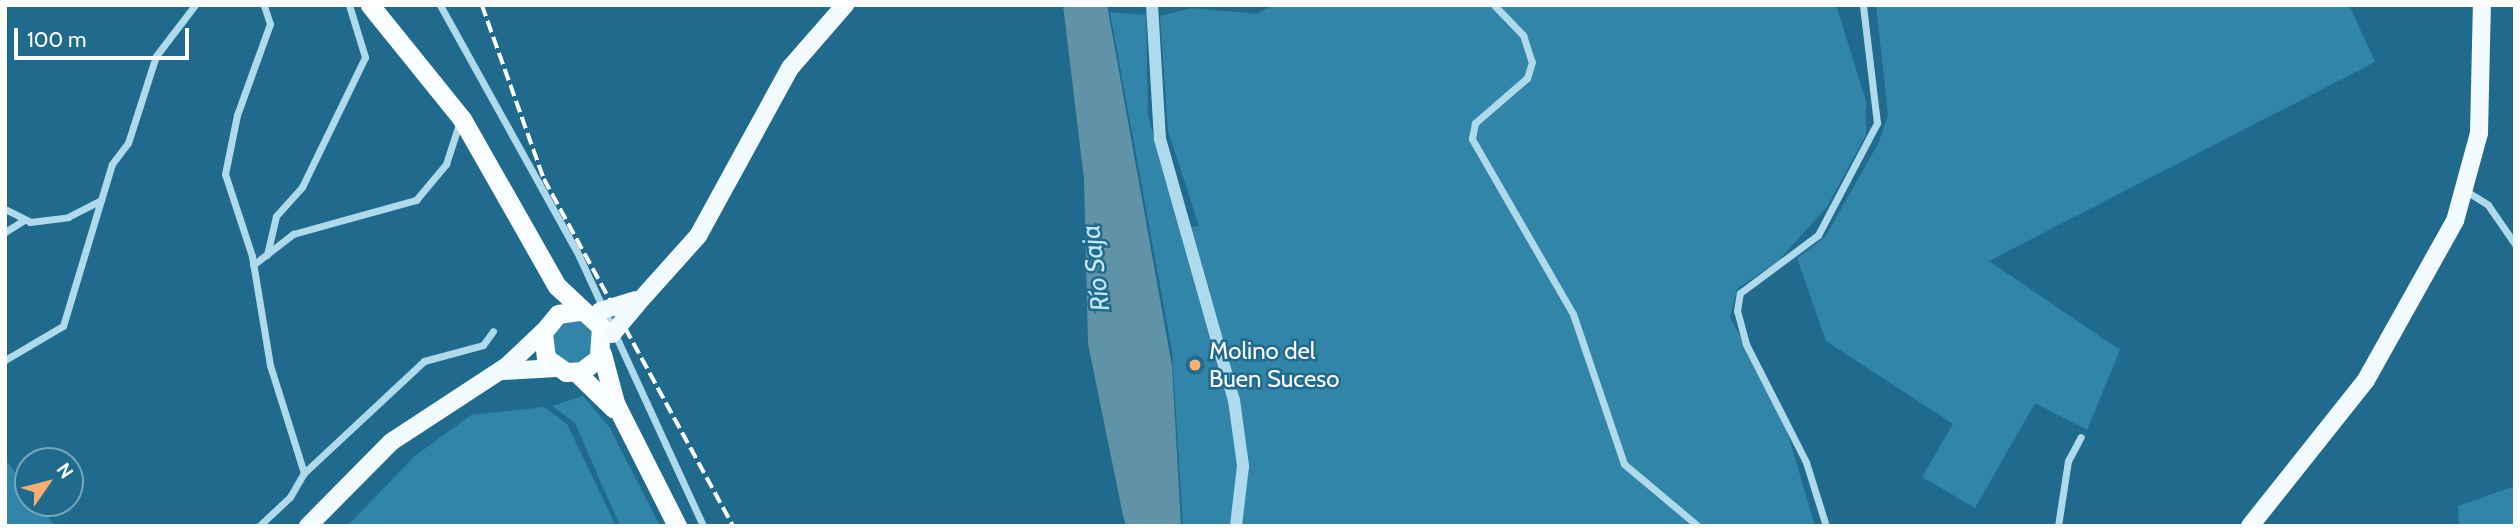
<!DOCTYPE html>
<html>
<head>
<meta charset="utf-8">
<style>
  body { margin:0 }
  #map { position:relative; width:2520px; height:531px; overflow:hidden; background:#206b8d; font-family:Cabin,sans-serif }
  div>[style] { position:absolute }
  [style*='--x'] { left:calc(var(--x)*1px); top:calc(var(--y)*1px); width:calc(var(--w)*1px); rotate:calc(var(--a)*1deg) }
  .green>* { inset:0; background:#3185a9 }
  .water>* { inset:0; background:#6092a8 }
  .minor>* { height:7px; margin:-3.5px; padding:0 3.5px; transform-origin:3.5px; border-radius:3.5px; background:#afdaec }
  .tertiary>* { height:12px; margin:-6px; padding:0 6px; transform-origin:6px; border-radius:6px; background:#afdaec }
  .primary>* { height:18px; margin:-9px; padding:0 9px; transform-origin:9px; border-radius:9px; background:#f4fbff }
  .trunk>* { height:19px; margin:-9.5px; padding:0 9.5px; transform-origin:9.5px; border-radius:9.5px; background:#fafdff }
  .rail>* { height:3.5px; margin-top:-1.75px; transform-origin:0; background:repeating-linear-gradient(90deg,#fff 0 12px,transparent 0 17px) }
  .primary-bridge>* { height:18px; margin:-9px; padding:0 9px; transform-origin:9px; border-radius:9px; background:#f4fbff }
  .dots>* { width:19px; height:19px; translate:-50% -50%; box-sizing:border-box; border:4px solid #206b8d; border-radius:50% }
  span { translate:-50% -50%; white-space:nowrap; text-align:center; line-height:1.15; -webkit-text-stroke:5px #206b8d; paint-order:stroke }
  .poi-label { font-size:24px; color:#fff }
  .left { translate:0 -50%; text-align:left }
  .water-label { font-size:26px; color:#c5e7f5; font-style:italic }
  .frame { position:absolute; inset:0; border:7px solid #fff; pointer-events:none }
  .north { position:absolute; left:14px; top:447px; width:70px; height:70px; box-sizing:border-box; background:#206b8d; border:2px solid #79a6bb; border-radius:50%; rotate:55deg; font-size:19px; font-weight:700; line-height:28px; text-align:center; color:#fff }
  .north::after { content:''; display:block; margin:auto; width:24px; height:32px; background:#f9af70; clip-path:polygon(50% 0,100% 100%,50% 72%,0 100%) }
  .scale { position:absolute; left:14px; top:28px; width:175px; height:32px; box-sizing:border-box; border:4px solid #fff; border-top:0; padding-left:9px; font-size:21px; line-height:24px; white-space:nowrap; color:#fff; -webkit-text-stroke:5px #206b8d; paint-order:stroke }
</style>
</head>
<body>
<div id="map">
  <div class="green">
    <i style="clip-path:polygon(1274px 5px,1836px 5px,1866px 101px,1866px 135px,1827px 207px,1777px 262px,1737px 289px,1730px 317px,1784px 421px,1815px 526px,1183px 526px,1172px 351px,1110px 12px,1146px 15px,1148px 116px,1181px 228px,1199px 226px,1168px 131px,1160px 16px,1192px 8px,1257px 14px)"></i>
    <i style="clip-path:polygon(1876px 5px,2349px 5px,2375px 62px,1989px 261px,2120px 350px,2087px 430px,2035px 403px,1975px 508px,1922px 477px,1953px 424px,1826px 341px,1797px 258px,1825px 237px,1879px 142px,1888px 114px)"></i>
    <i style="clip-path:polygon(574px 317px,590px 323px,598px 344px,579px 366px,556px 359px,549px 336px)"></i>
    <i style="clip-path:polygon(583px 396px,610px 428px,660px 526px,620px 526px,575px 423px,552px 406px)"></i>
    <i style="clip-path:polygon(544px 407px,567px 424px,616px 526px,347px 526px,415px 456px,471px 415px)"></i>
    <i style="clip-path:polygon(5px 459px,28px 489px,28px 503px,38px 503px,55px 526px,5px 526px)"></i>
    <i style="clip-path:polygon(2515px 486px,2515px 526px,2459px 526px,2458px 506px)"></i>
  </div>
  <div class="water">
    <i style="clip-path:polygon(1063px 5px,1107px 5px,1172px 366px,1181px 526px,1126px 526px,1123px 515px,1088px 344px,1084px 179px)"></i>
  </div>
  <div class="minor">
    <i style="--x:440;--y:5;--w:287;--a:61"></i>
    <i style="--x:579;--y:256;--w:297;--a:65.3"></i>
    <i style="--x:1494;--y:5;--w:42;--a:46"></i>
    <i style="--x:1523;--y:35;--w:28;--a:72"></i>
    <i style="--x:1532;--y:62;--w:17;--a:107"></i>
    <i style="--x:1527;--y:78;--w:69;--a:139.1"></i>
    <i style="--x:1475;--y:123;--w:16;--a:101"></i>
    <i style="--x:1472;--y:139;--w:202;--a:60"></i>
    <i style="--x:1573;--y:314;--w:158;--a:71.2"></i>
    <i style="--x:1624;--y:464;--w:97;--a:40"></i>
    <i style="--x:2466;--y:191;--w:26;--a:32"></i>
    <i style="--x:2488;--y:205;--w:47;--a:55.3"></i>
    <i style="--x:5;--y:209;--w:28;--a:27"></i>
    <i style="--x:30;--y:222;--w:38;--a:-7"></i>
    <i style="--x:68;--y:217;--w:37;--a:-27"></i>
    <i style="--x:5;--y:232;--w:22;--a:-32"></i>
    <i style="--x:267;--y:255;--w:40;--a:-77"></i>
    <i style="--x:276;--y:216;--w:39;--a:-48"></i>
    <i style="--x:302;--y:187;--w:144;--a:-64.1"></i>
    <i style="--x:365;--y:57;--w:54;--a:-107.1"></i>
    <i style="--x:253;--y:265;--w:51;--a:-37.8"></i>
    <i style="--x:293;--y:234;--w:128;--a:-15.5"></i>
    <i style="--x:416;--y:200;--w:47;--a:-50.2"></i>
    <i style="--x:446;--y:164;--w:45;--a:-72"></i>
    <i style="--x:5;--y:360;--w:67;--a:-30.4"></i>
    <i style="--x:63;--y:326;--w:169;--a:-73.2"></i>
    <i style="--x:112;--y:164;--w:26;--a:-53"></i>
    <i style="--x:128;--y:143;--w:91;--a:-72.2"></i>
    <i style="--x:156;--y:56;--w:64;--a:-52.6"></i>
    <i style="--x:304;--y:473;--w:164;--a:-43"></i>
    <i style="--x:424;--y:361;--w:61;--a:-15.2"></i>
    <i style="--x:483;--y:345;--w:17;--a:-54"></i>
    <i style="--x:259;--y:526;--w:42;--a:-43.1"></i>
    <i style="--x:290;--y:497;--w:28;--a:-60"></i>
    <i style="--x:304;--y:473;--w:113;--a:-107.5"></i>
    <i style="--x:270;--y:365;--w:110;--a:-99.4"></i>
    <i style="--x:252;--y:256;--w:86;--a:-108.2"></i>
    <i style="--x:225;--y:174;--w:60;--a:-78.5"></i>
    <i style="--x:237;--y:115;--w:97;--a:-70.1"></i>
    <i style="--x:270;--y:24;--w:20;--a:-108"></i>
    <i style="--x:1826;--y:526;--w:67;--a:-107.4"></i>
    <i style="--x:1806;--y:462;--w:132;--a:-117"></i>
    <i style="--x:1746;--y:344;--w:34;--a:-105"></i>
    <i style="--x:1737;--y:311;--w:18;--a:-81"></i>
    <i style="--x:1740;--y:293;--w:97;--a:-36.6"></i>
    <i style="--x:1818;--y:235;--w:127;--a:-62.2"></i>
    <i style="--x:1877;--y:123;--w:119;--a:-96.8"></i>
    <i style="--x:2058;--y:526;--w:66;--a:-81.3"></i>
    <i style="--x:2068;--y:461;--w:27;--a:-62"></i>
  </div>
  <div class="tertiary">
    <i style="--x:1152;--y:5;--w:134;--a:86.6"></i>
    <i style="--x:1160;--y:139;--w:271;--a:74.2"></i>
    <i style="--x:1234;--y:400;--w:67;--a:82.2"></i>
    <i style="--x:1243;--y:466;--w:60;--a:96.7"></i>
  </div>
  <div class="primary">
    <i style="--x:636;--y:305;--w:93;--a:-48.1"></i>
    <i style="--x:698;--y:236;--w:192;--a:-61.3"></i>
    <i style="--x:790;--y:68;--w:84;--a:-48.9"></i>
    <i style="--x:503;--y:371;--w:53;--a:-3.2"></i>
    <i style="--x:308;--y:526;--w:118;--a:-45.3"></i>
    <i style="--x:391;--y:442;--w:139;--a:-33.2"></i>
    <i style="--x:507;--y:366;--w:50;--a:-43.4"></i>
    <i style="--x:2250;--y:526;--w:186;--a:-51.5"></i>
    <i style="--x:2366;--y:380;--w:182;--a:-60.8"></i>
    <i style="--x:2455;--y:221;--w:91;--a:-74.7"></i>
    <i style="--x:2479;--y:133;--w:128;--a:-88.7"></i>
  </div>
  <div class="trunk">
    <i style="--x:370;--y:5;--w:146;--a:51.1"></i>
    <i style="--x:462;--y:119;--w:192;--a:60.4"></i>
    <i style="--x:557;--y:286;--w:60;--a:43"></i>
    <i style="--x:601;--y:327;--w:31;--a:94"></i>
    <i style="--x:599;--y:358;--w:21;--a:143"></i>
    <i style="--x:582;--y:371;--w:16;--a:176"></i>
    <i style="--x:566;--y:372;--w:24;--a:-145"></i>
    <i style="--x:546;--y:358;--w:26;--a:-97"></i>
    <i style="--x:543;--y:332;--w:23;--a:-50"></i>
    <i style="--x:558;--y:314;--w:21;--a:-8"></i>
    <i style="--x:602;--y:354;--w:51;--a:75.1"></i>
    <i style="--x:615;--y:403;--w:138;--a:63.2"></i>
    <i style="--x:576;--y:372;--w:52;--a:44.2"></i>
  </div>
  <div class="rail">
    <i style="--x:482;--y:5;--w:185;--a:70.4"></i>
    <i style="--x:544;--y:179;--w:395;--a:61.4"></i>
  </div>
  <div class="primary-bridge">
    <i style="--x:600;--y:311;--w:37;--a:-17"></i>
    <i style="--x:612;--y:334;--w:38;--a:-50"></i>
  </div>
  <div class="dots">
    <i style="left:1195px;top:365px;background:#f9af70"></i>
  </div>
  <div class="poi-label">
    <span class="left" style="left:1209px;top:365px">Molino del<br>Buen Suceso</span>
  </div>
  <div class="water-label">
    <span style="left:1096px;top:268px;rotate:-97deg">Río Saja</span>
  </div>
  <div class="frame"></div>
  <div class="north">N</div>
  <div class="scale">100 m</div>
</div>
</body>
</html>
